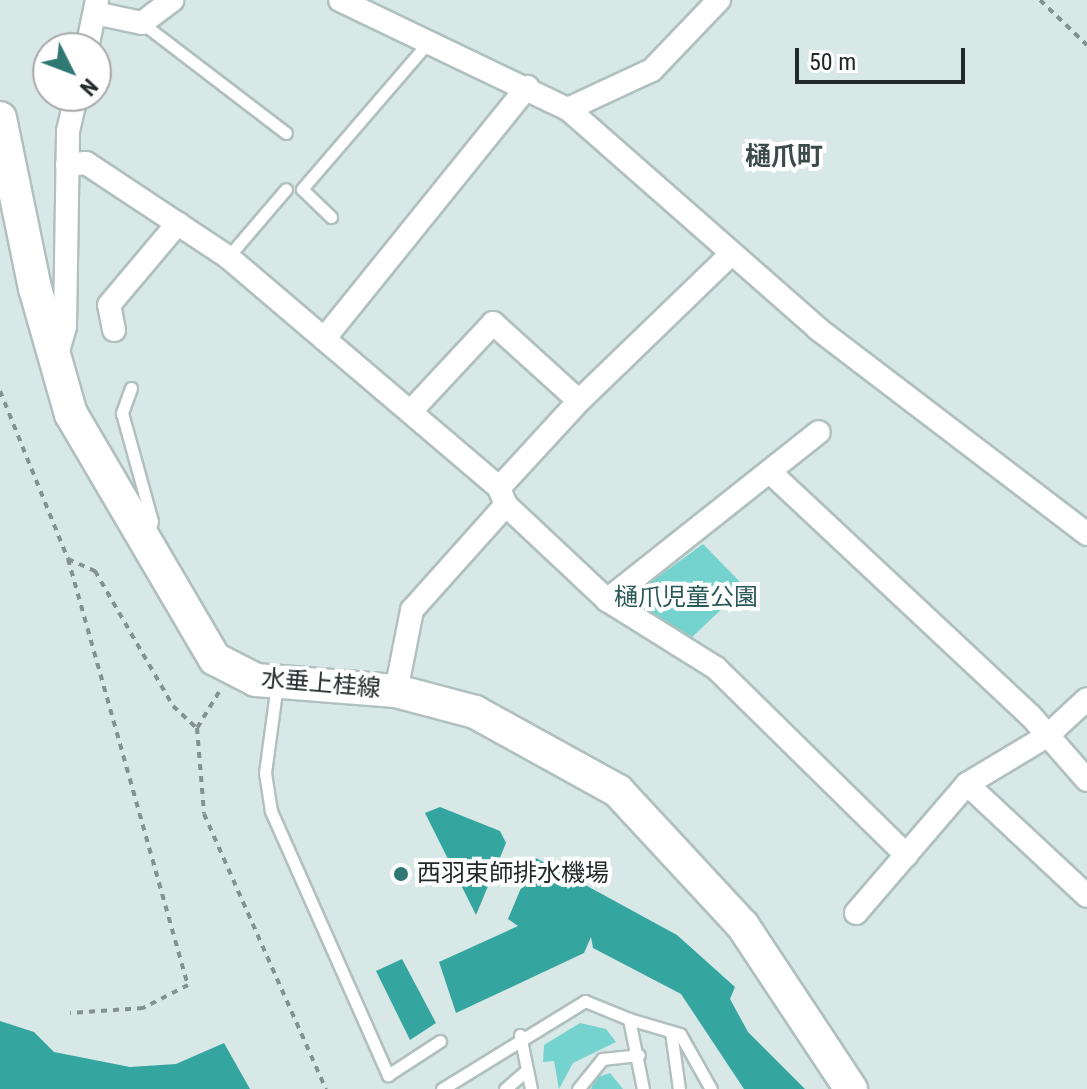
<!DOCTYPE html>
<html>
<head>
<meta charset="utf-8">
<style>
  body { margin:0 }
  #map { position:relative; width:1087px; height:1089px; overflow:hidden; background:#d8e8e7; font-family:"Roboto Condensed","Noto Sans JP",sans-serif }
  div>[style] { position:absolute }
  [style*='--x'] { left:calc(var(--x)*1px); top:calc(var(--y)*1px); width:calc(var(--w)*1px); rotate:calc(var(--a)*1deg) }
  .green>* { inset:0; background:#74d3ce }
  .water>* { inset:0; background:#35a5a0 }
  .path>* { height:4px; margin-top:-2px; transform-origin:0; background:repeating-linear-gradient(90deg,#859090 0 6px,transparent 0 12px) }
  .roads { filter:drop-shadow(2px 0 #b0c0be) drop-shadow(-2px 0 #b0c0be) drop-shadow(0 2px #b0c0be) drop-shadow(0 -2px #b0c0be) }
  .lane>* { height:11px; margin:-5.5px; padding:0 5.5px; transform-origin:5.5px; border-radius:5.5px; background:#fff }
  .street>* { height:22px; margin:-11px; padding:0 11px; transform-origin:11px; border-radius:11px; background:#fff }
  .secondary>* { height:32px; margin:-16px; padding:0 16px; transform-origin:16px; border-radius:16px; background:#fff }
  .dots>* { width:22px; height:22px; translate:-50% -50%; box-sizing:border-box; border:4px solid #fff; border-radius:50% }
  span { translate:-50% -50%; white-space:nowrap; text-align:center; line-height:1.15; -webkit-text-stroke:8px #fff; paint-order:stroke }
  .park-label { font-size:24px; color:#2a5856 }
  .street-label { font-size:24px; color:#232929 }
  .poi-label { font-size:24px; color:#232929 }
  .left { translate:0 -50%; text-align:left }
  .neighbourhood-label { font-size:26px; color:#3c4a49; font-weight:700 }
  .north { position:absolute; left:32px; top:32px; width:80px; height:80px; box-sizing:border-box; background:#fff; border:2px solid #a7a9a9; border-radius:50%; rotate:132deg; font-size:22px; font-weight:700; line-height:32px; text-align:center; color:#232929 }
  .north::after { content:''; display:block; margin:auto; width:28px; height:36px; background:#2f7874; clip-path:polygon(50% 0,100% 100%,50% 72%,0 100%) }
  .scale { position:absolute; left:795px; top:48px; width:170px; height:36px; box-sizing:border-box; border:4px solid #232929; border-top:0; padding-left:10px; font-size:24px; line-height:28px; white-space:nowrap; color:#232929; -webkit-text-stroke:6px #fff; paint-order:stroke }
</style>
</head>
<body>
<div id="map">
  <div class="green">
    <i style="clip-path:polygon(703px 544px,745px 587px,689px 640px,636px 608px,636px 593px)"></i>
    <i style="clip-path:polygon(580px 1023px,606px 1029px,616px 1042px,573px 1063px,559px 1089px,554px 1061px,543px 1062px,544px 1045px)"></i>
    <i style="clip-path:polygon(610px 1073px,623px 1089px,591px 1089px,595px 1078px)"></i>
  </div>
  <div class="water">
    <i style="clip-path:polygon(440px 807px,500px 831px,506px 843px,476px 915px,425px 813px)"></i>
    <i style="clip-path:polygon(534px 857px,677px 935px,735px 987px,730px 999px,748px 1032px,805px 1089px,744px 1089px,681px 994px,593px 948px,591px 937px,584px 953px,456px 1013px,439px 962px,518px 926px,508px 919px)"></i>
    <i style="clip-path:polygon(402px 959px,436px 1023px,410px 1040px,376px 971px)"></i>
    <i style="clip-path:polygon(0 1021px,34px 1032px,54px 1052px,130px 1067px,176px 1064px,224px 1043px,250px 1089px,0 1089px)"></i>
  </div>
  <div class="path">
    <i style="--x:1040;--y:0;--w:65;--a:43.8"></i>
    <i style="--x:0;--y:391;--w:181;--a:68"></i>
    <i style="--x:68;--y:559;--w:30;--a:24"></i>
    <i style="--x:95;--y:571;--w:156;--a:60"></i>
    <i style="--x:173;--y:706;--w:33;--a:43"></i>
    <i style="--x:68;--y:559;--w:443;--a:74.3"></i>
    <i style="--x:188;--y:985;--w:51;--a:152.9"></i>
    <i style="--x:143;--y:1008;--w:73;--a:176.1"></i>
    <i style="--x:219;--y:692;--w:42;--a:121.4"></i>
    <i style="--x:197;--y:728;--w:86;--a:85.3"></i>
    <i style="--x:204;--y:814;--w:301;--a:66.1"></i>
  </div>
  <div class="roads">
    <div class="lane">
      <i style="--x:142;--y:23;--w:181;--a:37.4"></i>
      <i style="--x:331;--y:217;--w:40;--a:-136"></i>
      <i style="--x:302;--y:189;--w:189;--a:-49.3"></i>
      <i style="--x:228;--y:257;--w:89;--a:-49.5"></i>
      <i style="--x:131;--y:388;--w:27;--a:110"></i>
      <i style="--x:122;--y:413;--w:112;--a:74.5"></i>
      <i style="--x:152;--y:521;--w:13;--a:108"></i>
      <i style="--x:277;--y:684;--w:90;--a:97.7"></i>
      <i style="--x:265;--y:773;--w:38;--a:81"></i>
      <i style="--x:271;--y:811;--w:289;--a:66.1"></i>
      <i style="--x:388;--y:1075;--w:62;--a:-33.2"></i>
      <i style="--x:629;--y:1019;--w:53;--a:16.4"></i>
      <i style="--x:680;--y:1034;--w:63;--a:60.6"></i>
      <i style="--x:671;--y:1032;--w:58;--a:82"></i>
      <i style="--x:520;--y:1035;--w:55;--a:78.5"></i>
      <i style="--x:442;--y:1089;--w:168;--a:-31.6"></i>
      <i style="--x:585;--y:1001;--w:48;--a:22.2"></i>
      <i style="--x:629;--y:1019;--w:71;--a:78.7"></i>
      <i style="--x:505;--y:1089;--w:29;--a:-41"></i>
      <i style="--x:578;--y:1089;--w:38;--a:-51"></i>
      <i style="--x:602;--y:1059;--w:37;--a:-6"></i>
    </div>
    <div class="street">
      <i style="--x:340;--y:0;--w:253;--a:25.6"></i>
      <i style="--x:568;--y:109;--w:333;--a:41.3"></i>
      <i style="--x:818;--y:329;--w:338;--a:37.3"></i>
      <i style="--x:95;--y:13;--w:48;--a:12"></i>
      <i style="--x:142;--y:23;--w:38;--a:-37"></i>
      <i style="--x:87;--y:48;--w:49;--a:-78.2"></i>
      <i style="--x:568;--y:109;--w:93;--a:-24.9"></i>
      <i style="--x:652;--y:70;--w:97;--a:-46.3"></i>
      <i style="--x:67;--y:165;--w:19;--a:-6"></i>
      <i style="--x:86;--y:163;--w:170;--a:33.5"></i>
      <i style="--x:228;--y:257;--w:356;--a:40.4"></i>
      <i style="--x:499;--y:488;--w:18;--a:68"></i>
      <i style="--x:506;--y:505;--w:139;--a:43.2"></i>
      <i style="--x:607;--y:600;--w:128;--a:32"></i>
      <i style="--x:716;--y:668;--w:267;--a:44.5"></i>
      <i style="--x:114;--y:330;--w:25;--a:-101"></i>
      <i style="--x:109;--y:305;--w:107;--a:-49.9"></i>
      <i style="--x:324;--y:339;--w:324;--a:-51.1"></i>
      <i style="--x:56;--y:358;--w:33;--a:-74"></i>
      <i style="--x:65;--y:326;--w:195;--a:-89.1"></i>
      <i style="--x:68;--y:131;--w:36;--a:-77"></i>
      <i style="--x:579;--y:401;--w:211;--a:-44"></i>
      <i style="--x:412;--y:410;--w:119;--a:-47"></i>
      <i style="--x:493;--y:323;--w:116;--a:42.2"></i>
      <i style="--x:579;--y:401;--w:118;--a:132.6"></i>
      <i style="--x:771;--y:473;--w:354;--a:43.1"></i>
      <i style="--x:1030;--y:715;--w:86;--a:48.8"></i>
      <i style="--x:607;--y:600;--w:270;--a:-38.4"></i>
      <i style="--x:396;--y:691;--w:83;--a:-78.8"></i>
      <i style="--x:412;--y:610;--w:141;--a:-48.2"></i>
      <i style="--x:967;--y:784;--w:164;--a:43"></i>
      <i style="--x:856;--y:913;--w:170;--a:-49.3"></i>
      <i style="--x:967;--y:784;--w:93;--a:-31"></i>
      <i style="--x:1047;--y:736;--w:54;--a:-42.8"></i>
    </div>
    <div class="secondary">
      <i style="--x:0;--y:118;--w:174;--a:78.4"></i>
      <i style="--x:35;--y:288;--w:131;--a:74.1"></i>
      <i style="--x:71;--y:414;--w:284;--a:59.6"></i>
      <i style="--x:215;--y:659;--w:46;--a:27.1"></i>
      <i style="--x:256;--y:680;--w:140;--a:4.5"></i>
      <i style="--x:396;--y:691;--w:82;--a:14.9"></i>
      <i style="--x:475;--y:712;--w:163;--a:28.9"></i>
      <i style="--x:618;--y:791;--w:184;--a:47.2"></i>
      <i style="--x:743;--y:926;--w:196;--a:56.5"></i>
    </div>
  </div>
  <div class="dots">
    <i style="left:401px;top:874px;background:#2f7874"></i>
  </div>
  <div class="park-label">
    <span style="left:686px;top:598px">樋爪児童公園</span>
  </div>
  <div class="street-label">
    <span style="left:321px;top:684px;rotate:5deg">水垂上桂線</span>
  </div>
  <div class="poi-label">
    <span class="left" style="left:417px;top:874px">西羽束師排水機場</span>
  </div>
  <div class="neighbourhood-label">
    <span style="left:784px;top:157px">樋爪町</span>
  </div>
  <div class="north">N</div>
  <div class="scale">50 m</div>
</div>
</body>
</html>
